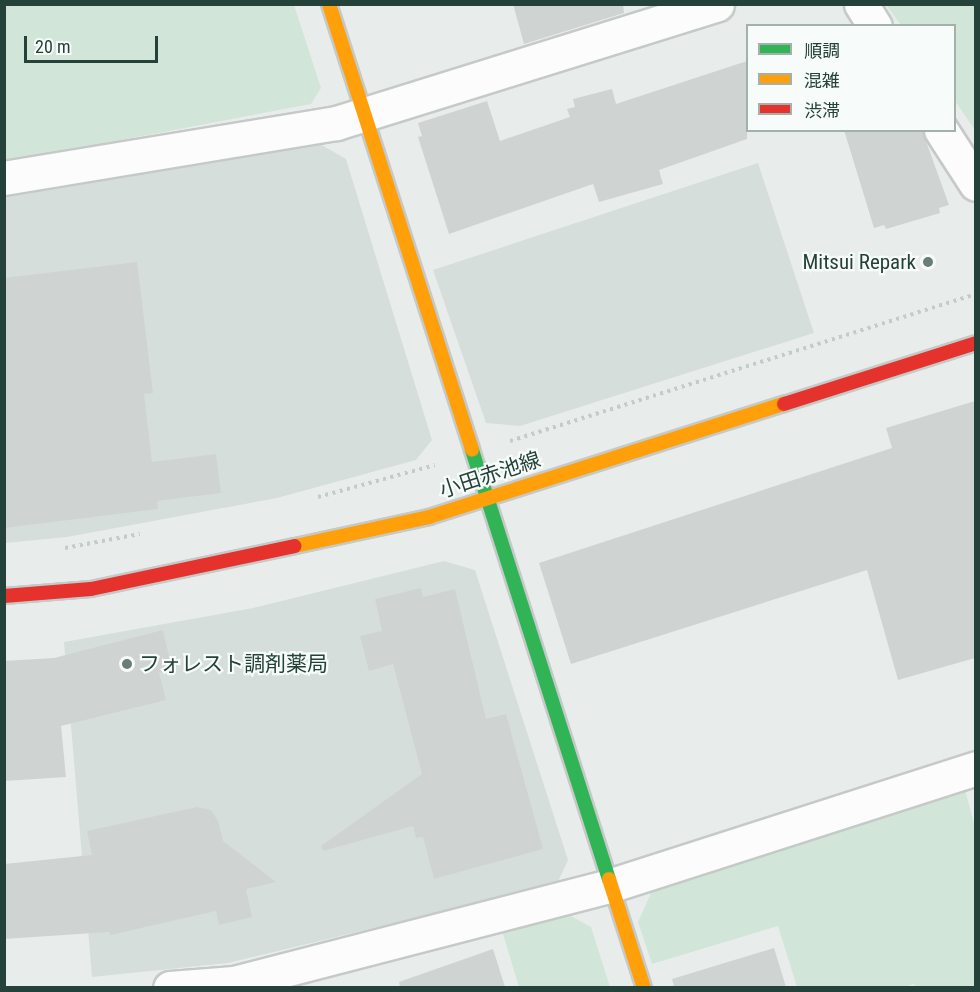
<!DOCTYPE html>
<html>
<head>
<meta charset="utf-8">
<style>
  body { margin:0 }
  #map { position:relative; width:980px; height:992px; overflow:hidden; background:#e8edeb; font-family:"Roboto Condensed","Noto Sans JP",sans-serif }
  div>[style] { position:absolute }
  [style*='--x'] { left:calc(var(--x)*1px); top:calc(var(--y)*1px); width:calc(var(--w)*1px); rotate:calc(var(--a)*1deg) }
  .built>* { inset:0; background:#d6dedb }
  .green>* { inset:0; background:#d1e6d8 }
  .building>* { inset:0; background:#cfd4d2 }
  .path>* { height:4px; margin-top:-2px; transform-origin:0; background:repeating-linear-gradient(90deg,#c3ccca 0 3px,transparent 0 7.5px) }
  .roads { filter:drop-shadow(2px 0 #c5cac8) drop-shadow(-2px 0 #c5cac8) drop-shadow(0 2px #c5cac8) drop-shadow(0 -2px #c5cac8) }
  .street>* { height:33px; margin:-16.5px; padding:0 16.5px; transform-origin:16.5px; border-radius:16.5px; background:#fcfcfc }
  .fast>* { height:14px; margin:-7px; padding:0 7px; transform-origin:7px; border-radius:7px; background:#30b455 }
  .slow>* { height:14px; margin:-7px; padding:0 7px; transform-origin:7px; border-radius:7px; background:#ff9f0a }
  .jam>* { height:14px; margin:-7px; padding:0 7px; transform-origin:7px; border-radius:7px; background:#e5322d }
  .dots>* { width:16px; height:16px; translate:-50% -50%; box-sizing:border-box; border:3px solid #f7fbf9; border-radius:50% }
  span { translate:-50% -50%; white-space:nowrap; text-align:center; line-height:1.15; -webkit-text-stroke:4.5px #f7fbf9; paint-order:stroke }
  .poi-label { font-size:21px; color:#24423a }
  .right { translate:-100% -50%; text-align:right }
  .left { translate:0 -50%; text-align:left }
  .street-label { font-size:21px; color:#24423a }
  .frame { position:absolute; inset:0; border:6px solid #24423a; pointer-events:none }
  .legend { position:absolute; left:746px; top:24px; width:210px; height:108px; box-sizing:border-box; background:#f7fbf9; border:2px solid #a3b1ad; margin:0; padding:8px 10px; list-style:none; font-size:18px; color:#24423a }
  .legend li { display:flex; align-items:center; gap:12px; height:30px }
  .legend b { width:30px; border:2px solid #a3b1ad }
  .scale { position:absolute; left:24px; top:36px; width:134px; height:27px; box-sizing:border-box; border:3px solid #24423a; border-top:0; padding-left:8px; font-size:18px; line-height:21px; white-space:nowrap; color:#24423a; -webkit-text-stroke:4px #f7fbf9; paint-order:stroke }
</style>
</head>
<body>
<div id="map">
  <div class="built">
    <i style="clip-path:polygon(313px 140px,346px 159px,432px 440px,416px 460px,277px 498px,67px 537px,5px 543px,5px 195px)"></i>
    <i style="clip-path:polygon(758px 163px,814px 333px,520px 426px,486px 423px,433px 270px)"></i>
    <i style="clip-path:polygon(444px 561px,475px 570px,568px 860px,557px 884px,228px 963px,92px 977px,64px 642px,253px 608px)"></i>
  </div>
  <div class="green">
    <i style="clip-path:polygon(5px 5px,294px 5px,321px 88px,311px 104px,5px 162px)"></i>
    <i style="clip-path:polygon(886px 5px,975px 5px,975px 130px,955px 101px,954px 26px,901px 25px)"></i>
    <i style="clip-path:polygon(965px 790px,975px 827px,975px 987px,916px 987px,914px 984px,901px 988px,797px 987px,778px 926px,652px 964px,638px 922px,652px 891px)"></i>
    <i style="clip-path:polygon(569px 915px,591px 927px,610px 987px,519px 987px,502px 931px)"></i>
  </div>
  <div class="building">
    <i style="clip-path:polygon(513px 4px,623px 4px,624px 13px,524px 44px)"></i>
    <i style="clip-path:polygon(747px 61px,747px 139px,659px 170px,663px 184px,599px 202px,593px 184px,449px 234px,418px 137px,422px 136px,418px 123px,487px 101px,500px 141px,570px 117px,567px 109px,575px 107px,573px 99px,612px 89px,616px 104px)"></i>
    <i style="clip-path:polygon(844px 130px,922px 130px,949px 205px,939px 208px,940px 213px,886px 229px,884px 225px,874px 228px)"></i>
    <i style="clip-path:polygon(137px 262px,153px 393px,144px 394px,152px 462px,216px 454px,221px 493px,157px 501px,158px 509px,4px 528px,4px 278px)"></i>
    <i style="clip-path:polygon(975px 401px,975px 658px,898px 680px,867px 570px,571px 664px,539px 563px,892px 448px,886px 428px)"></i>
    <i style="clip-path:polygon(421px 588px,423px 597px,455px 589px,486px 719px,506px 714px,543px 849px,434px 879px,423px 837px,416px 838px,413px 826px,323px 851px,321px 846px,422px 774px,393px 664px,369px 671px,360px 636px,382px 631px,375px 599px)"></i>
    <i style="clip-path:polygon(163px 630px,172px 669px,159px 673px,166px 700px,61px 726px,66px 777px,4px 781px,4px 661px,54px 658px)"></i>
    <i style="clip-path:polygon(197px 807px,211px 810px,218px 821px,223px 841px,276px 882px,246px 889px,252px 917px,219px 925px,216px 911px,110px 935px,109px 932px,4px 939px,4px 864px,92px 855px,87px 831px)"></i>
    <i style="clip-path:polygon(774px 948px,786px 987px,674px 987px,672px 979px)"></i>
    <i style="clip-path:polygon(493px 949px,505px 987px,400px 987px,399px 982px)"></i>
  </div>
  <div class="path">
    <i style="--x:510;--y:441;--w:489;--a:-17.5"></i>
    <i style="--x:318;--y:497;--w:121;--a:-15.3"></i>
    <i style="--x:65;--y:548;--w:76;--a:-10.6"></i>
  </div>
  <div class="roads">
    <div class="street">
      <i style="--x:861;--y:4;--w:26;--a:58"></i>
      <i style="--x:941;--y:130;--w:64;--a:57.1"></i>
      <i style="--x:4;--y:178;--w:337;--a:-9.4"></i>
      <i style="--x:336;--y:123;--w:399;--a:-17.3"></i>
      <i style="--x:170;--y:988;--w:64;--a:-4.5"></i>
      <i style="--x:234;--y:983;--w:390;--a:-14.5"></i>
      <i style="--x:612;--y:885;--w:382;--a:-17.8"></i>
    </div>
    <div class="fast">
      <i style="--x:472;--y:450;--w:450;--a:72.3"></i>
    </div>
    <div class="slow">
      <i style="--x:329;--y:4;--w:468;--a:72.2"></i>
      <i style="--x:295;--y:546;--w:137;--a:-12.2"></i>
      <i style="--x:429;--y:517;--w:373;--a:-17.7"></i>
      <i style="--x:609;--y:879;--w:114;--a:72.2"></i>
    </div>
    <div class="jam">
      <i style="--x:784;--y:404;--w:201;--a:-17.6"></i>
      <i style="--x:4;--y:596;--w:87;--a:-4.6"></i>
      <i style="--x:91;--y:589;--w:208;--a:-11.9"></i>
    </div>
  </div>
  <div class="dots">
    <i style="left:928px;top:262px;background:#697e78"></i>
    <i style="left:127px;top:664px;background:#697e78"></i>
  </div>
  <div class="poi-label">
    <span class="right" style="left:916px;top:262px">Mitsui Repark</span>
    <span class="left" style="left:139px;top:664px">フォレスト調剤薬局</span>
  </div>
  <div class="street-label">
    <span style="left:490px;top:475px;rotate:-18deg">小田赤池線</span>
  </div>
  <div class="frame"></div>
  <ul class="legend">
  <li><b style="height:8px;background:#30b455"></b>順調</li>
  <li><b style="height:8px;background:#ff9f0a"></b>混雑</li>
  <li><b style="height:8px;background:#e5322d"></b>渋滞</li>
  </ul>
  <div class="scale">20 m</div>
</div>
</body>
</html>
